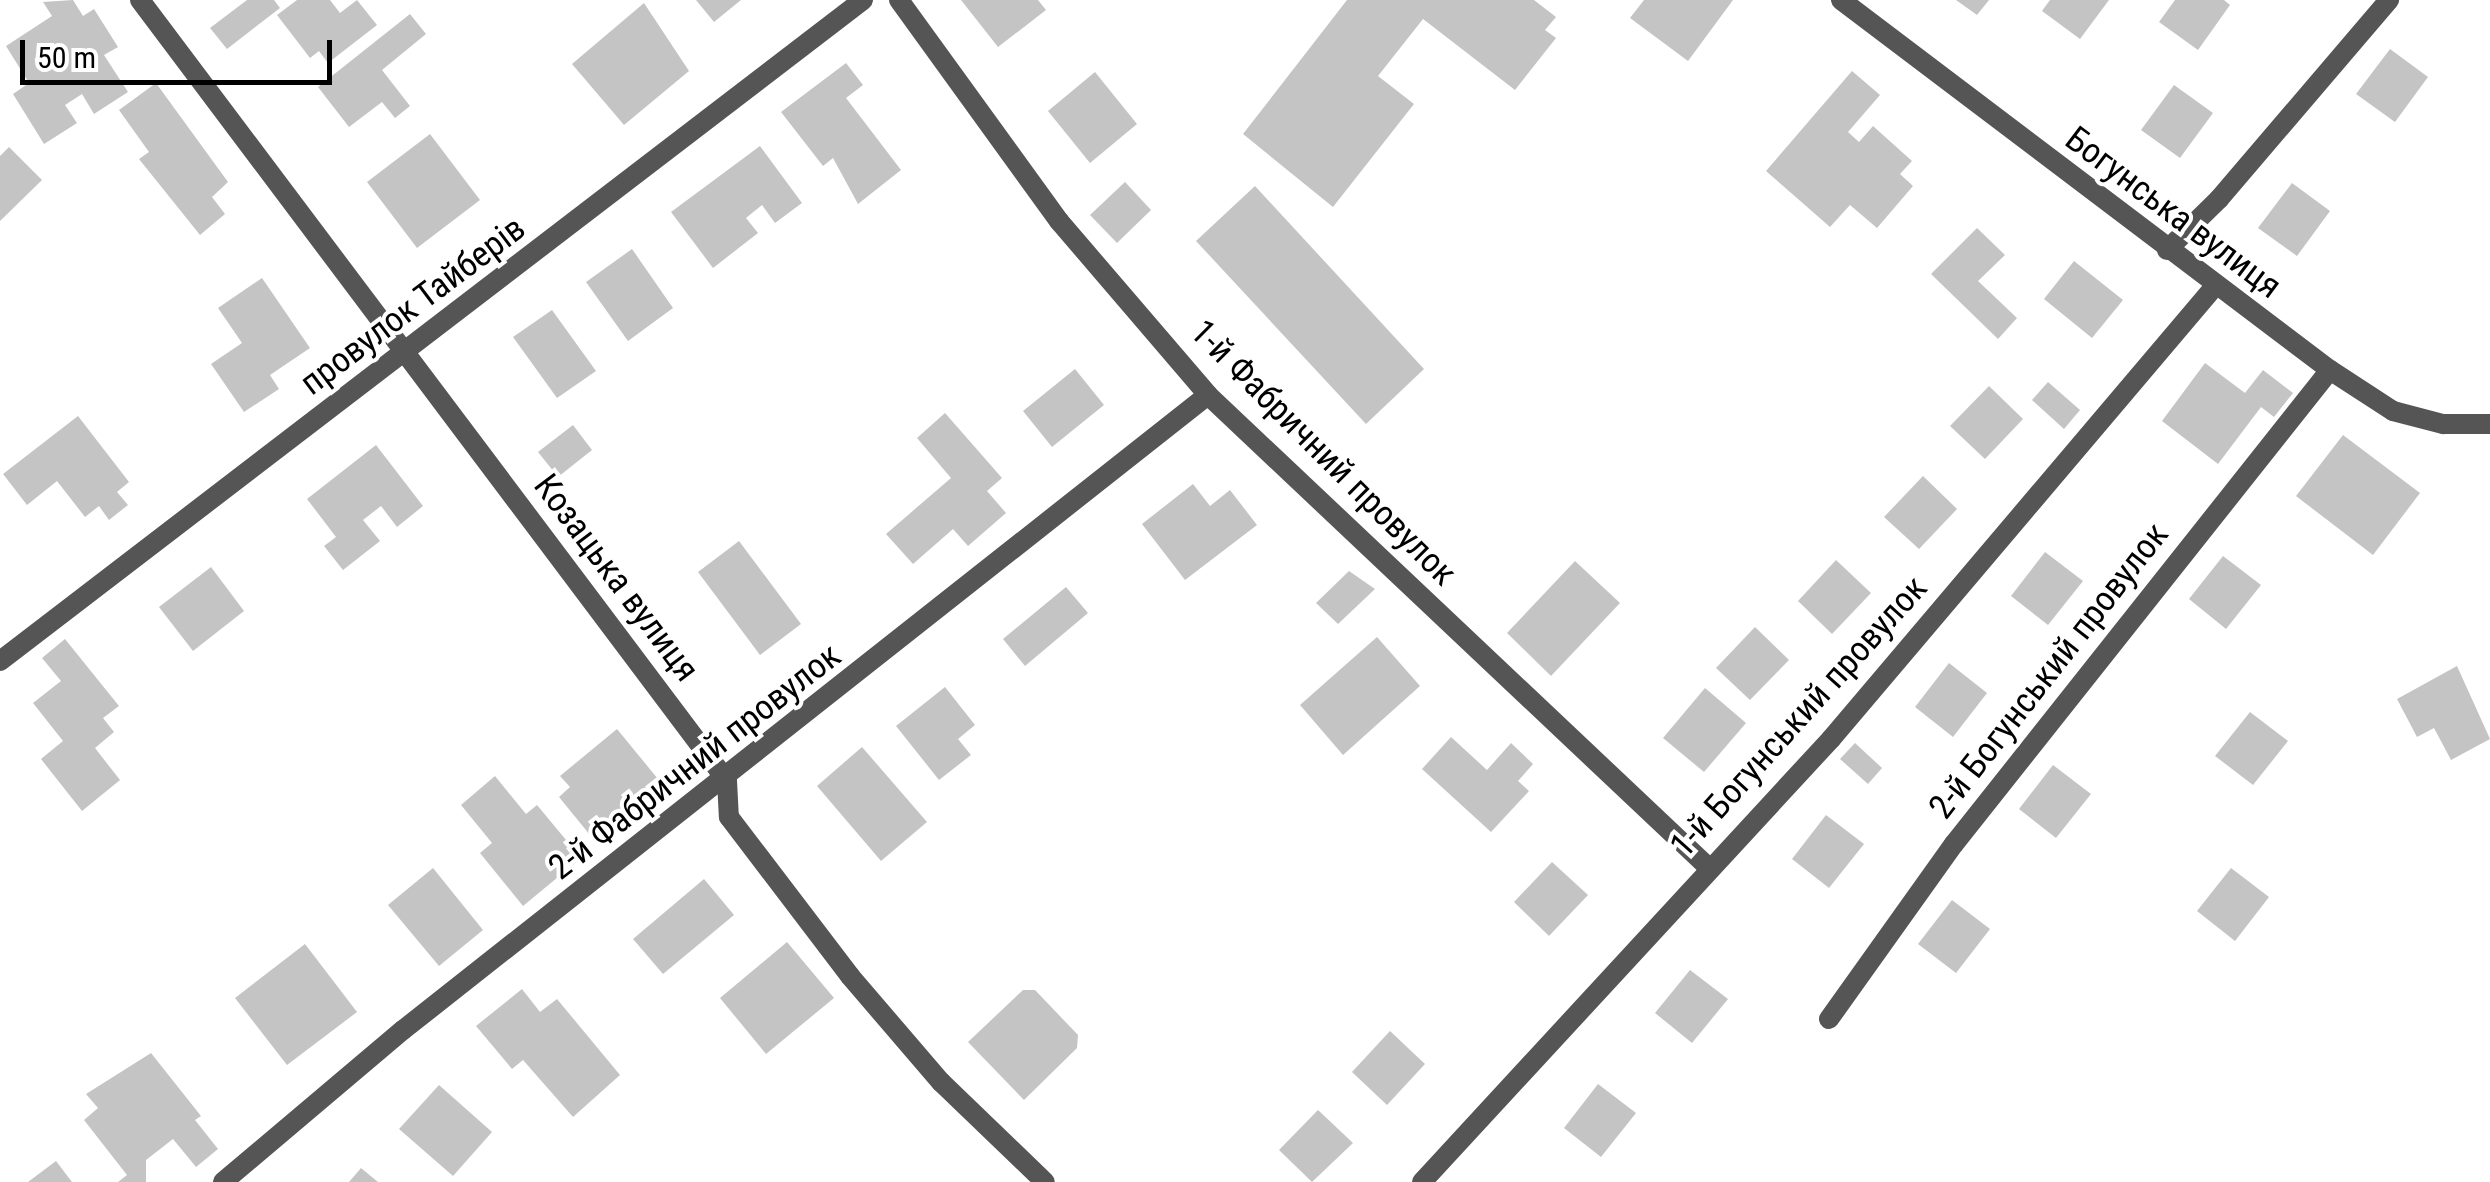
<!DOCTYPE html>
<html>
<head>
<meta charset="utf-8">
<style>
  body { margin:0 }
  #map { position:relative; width:2490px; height:1182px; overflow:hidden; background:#fff; font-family:"Roboto Condensed",sans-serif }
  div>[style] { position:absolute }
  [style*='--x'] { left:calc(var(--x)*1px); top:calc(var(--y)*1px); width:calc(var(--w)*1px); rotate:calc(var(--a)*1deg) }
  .building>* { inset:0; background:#c4c4c4 }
  .service>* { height:20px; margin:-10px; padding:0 10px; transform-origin:10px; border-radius:10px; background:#555 }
  .minor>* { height:20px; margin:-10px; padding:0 10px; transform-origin:10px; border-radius:10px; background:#555 }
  span { translate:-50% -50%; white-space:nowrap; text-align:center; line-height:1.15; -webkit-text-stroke:8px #fff; paint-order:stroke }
  .street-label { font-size:35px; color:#000 }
  .scale { position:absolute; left:20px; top:40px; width:312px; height:45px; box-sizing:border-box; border:5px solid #000; border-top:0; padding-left:12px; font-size:30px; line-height:35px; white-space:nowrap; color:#000; -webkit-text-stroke:8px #fff; paint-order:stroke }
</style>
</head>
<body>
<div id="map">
  <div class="building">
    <i style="clip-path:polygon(73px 0,83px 16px,94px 9px,118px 47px,104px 55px,128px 92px,94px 114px,82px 94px,65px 105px,77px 123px,44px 144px,13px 94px,29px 83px,6px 46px,52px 16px,43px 2px)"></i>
    <i style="clip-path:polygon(247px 0,274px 0,280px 8px,227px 49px,210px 28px)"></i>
    <i style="clip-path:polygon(297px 0,330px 0,340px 13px,357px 0,377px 25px,328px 63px,319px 51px,310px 58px,277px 15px)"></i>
    <i style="clip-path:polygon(696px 0,741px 0,714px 22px)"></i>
    <i style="clip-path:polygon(961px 0,1038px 0,1046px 10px,998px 47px)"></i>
    <i style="clip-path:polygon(1347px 0,1534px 0,1556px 17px,1545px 30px,1556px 38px,1515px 90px,1423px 19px,1378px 76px,1414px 104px,1333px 207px,1243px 134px)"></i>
    <i style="clip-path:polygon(1644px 0,1733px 0,1688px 61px,1630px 18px)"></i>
    <i style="clip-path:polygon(1956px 0,1989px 0,1977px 15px)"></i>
    <i style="clip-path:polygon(2050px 0,2109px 0,2080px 39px,2042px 11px)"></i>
    <i style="clip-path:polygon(2175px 0,2224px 0,2230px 5px,2198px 50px,2159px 22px)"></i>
    <i style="clip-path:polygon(644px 3px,689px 71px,624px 125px,572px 64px)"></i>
    <i style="clip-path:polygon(410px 14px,426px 34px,382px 70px,410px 106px,395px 118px,382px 102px,349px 127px,318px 87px)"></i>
    <i style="clip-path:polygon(2390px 49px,2428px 77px,2395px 122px,2356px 94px)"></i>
    <i style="clip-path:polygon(846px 63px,863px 85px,846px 98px,901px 170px,858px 204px,833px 158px,823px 166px,781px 112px)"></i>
    <i style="clip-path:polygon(1852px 71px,1880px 95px,1848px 132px,1859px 142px,1873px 126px,1912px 161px,1900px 174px,1913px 186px,1877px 228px,1850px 205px,1830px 227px,1766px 171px)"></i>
    <i style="clip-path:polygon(1095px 72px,1137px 124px,1090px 163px,1048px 111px)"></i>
    <i style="clip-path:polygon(156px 83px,228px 182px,212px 197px,225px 214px,200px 235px,139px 159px,149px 152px,119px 110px)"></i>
    <i style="clip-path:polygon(2174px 85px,2213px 113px,2180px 158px,2141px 130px)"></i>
    <i style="clip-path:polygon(430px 134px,480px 200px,417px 248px,367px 182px)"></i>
    <i style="clip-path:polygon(760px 146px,802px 203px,775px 223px,762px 205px,746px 218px,758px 233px,713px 268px,671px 212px)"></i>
    <i style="clip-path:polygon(9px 147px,42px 180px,0 221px,0 156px)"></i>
    <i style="clip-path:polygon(1125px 182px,1151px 210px,1117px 243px,1090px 215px)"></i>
    <i style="clip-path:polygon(2292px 183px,2330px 211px,2297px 256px,2258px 228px)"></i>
    <i style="clip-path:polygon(1255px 186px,1424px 369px,1366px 424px,1196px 241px)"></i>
    <i style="clip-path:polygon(1977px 228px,2005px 255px,1978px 281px,2017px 318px,1998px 339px,1931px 274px)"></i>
    <i style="clip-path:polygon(632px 249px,673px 308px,628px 341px,586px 282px)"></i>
    <i style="clip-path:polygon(2074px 261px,2123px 300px,2092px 338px,2044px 299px)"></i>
    <i style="clip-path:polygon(262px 278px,310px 348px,270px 375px,279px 389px,244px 412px,211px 364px,242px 343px,218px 308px)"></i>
    <i style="clip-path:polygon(552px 310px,596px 371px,557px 398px,513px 337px)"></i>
    <i style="clip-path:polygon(2205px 363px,2245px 393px,2263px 370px,2293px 393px,2274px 417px,2261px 407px,2218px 464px,2162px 421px)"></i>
    <i style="clip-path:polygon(1075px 369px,1104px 405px,1052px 447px,1023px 411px)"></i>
    <i style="clip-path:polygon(2048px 382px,2080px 410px,2064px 429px,2032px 400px)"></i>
    <i style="clip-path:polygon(1989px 386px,2023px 419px,1985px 459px,1950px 426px)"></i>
    <i style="clip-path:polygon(945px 413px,1002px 478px,987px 491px,1006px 513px,968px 546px,953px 529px,913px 564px,886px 534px,951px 478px,917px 438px)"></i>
    <i style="clip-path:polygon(78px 416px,129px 482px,117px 492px,128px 505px,109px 520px,99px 506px,85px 517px,57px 481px,27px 505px,3px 474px)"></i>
    <i style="clip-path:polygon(573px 425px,592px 450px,558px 477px,538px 452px)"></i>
    <i style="clip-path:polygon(2343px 435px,2420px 493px,2373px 555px,2296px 496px)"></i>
    <i style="clip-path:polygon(376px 445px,423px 506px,397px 527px,381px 506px,363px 520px,380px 541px,343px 570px,324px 546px,336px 537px,307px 499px)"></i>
    <i style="clip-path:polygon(1923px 476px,1957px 509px,1919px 549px,1884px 517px)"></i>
    <i style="clip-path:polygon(1193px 484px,1210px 506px,1230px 490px,1257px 525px,1185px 580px,1142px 524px)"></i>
    <i style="clip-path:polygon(739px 541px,801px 624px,760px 655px,698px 572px)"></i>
    <i style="clip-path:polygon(2045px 552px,2083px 581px,2048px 625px,2011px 596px)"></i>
    <i style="clip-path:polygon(2223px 556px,2261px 585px,2226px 629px,2189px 599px)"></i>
    <i style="clip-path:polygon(1836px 560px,1871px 593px,1832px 634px,1798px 601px)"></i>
    <i style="clip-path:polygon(1575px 561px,1620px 603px,1551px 676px,1507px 633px)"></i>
    <i style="clip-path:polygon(211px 567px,244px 611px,193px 651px,159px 607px)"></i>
    <i style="clip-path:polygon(1349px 571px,1375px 589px,1338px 624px,1316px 603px)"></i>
    <i style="clip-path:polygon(1066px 587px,1088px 613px,1025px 666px,1003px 639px)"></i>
    <i style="clip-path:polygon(1755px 627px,1789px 660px,1750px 700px,1716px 668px)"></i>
    <i style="clip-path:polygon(1377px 637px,1420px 686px,1343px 755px,1300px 705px)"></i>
    <i style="clip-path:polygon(65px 639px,119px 706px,103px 718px,114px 732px,95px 748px,120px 780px,82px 811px,41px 759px,63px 741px,33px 703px,61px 681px,42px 658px)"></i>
    <i style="clip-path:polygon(1949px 663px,1987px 693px,1953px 737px,1915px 707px)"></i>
    <i style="clip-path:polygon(2457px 666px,2490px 739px,2451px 760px,2434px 728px,2417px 737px,2397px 699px)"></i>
    <i style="clip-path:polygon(945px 687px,975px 725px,958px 739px,971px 755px,939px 780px,896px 726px)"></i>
    <i style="clip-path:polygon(1705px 688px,1746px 723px,1704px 772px,1663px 738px)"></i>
    <i style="clip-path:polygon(2250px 712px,2288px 741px,2253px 785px,2215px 756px)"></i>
    <i style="clip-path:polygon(617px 729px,658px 779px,590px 835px,559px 797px,570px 787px,560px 776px)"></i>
    <i style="clip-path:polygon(1451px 737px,1487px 770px,1511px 743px,1533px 764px,1518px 781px,1529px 791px,1491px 832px,1422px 769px)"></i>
    <i style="clip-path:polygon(1855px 743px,1882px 768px,1868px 784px,1840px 759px)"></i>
    <i style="clip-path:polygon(862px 747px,927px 822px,881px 861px,817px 786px)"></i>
    <i style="clip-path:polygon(2053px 765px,2091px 794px,2056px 838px,2019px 809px)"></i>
    <i style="clip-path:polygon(495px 776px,526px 814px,537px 805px,581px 858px,523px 906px,480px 853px,492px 843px,461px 805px)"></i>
    <i style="clip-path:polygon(1826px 815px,1864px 844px,1829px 888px,1792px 859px)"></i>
    <i style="clip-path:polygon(1552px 862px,1588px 895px,1549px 936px,1514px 902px)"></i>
    <i style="clip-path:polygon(433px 868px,483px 930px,439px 966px,388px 905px)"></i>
    <i style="clip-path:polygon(2231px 868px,2269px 897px,2235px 941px,2197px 911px)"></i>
    <i style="clip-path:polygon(704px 879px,734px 915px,663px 974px,633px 939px)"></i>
    <i style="clip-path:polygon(1952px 900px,1990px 929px,1956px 973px,1918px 944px)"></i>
    <i style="clip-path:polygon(787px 942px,834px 998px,766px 1054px,720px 998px)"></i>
    <i style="clip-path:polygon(305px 944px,357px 1012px,287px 1065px,235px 998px)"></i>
    <i style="clip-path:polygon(1690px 970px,1728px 999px,1692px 1043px,1655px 1013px)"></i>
    <i style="clip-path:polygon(522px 989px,540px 1012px,557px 999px,620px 1075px,573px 1117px,523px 1060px,512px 1069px,476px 1026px)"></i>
    <i style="clip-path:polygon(1023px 990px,1035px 990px,1078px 1035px,1077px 1048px,1024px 1100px,968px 1042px)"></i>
    <i style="clip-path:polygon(1390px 1031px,1425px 1064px,1387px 1105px,1352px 1072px)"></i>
    <i style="clip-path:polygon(151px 1053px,201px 1116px,195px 1120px,218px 1149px,196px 1167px,173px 1139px,146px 1160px,146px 1182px,118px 1182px,127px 1175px,84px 1120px,98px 1108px,86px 1094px)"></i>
    <i style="clip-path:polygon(1598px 1084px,1636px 1113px,1601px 1157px,1564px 1128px)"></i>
    <i style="clip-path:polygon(439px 1085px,492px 1132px,453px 1176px,399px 1129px)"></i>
    <i style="clip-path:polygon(1318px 1110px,1353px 1143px,1312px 1182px,1279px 1150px)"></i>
    <i style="clip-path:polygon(56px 1161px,72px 1182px,28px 1182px)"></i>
    <i style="clip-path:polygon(361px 1168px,378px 1182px,349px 1182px)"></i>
  </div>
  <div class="service">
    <i style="--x:2167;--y:250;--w:73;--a:-44.4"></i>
    <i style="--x:2219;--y:199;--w:262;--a:-49.5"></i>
  </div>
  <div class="minor">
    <i style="--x:140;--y:0;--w:977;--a:53.07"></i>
    <i style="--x:727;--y:781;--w:36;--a:87"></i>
    <i style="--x:729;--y:817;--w:200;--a:52.7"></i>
    <i style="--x:850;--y:976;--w:140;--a:49.4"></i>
    <i style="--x:941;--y:1082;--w:144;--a:43.9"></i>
    <i style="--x:899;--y:0;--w:273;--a:54.1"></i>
    <i style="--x:1059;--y:221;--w:229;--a:49.4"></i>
    <i style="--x:1208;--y:395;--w:688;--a:43.35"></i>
    <i style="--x:1841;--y:0;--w:613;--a:37.11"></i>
    <i style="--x:2330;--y:370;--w:75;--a:33.1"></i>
    <i style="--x:2393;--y:411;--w:52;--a:14.6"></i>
    <i style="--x:2443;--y:424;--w:47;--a:0"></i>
    <i style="--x:0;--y:661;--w:1087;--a:-37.45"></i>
    <i style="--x:1829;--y:1019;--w:215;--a:-54.5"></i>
    <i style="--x:1954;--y:844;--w:605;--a:-51.58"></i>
    <i style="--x:223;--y:1182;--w:236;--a:-40.2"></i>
    <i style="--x:403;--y:1030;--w:1025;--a:-38.27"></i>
    <i style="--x:1422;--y:1182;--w:603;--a:-47.29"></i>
    <i style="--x:1831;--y:739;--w:594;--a:-49.71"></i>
  </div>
  <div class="street-label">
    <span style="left:2173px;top:213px;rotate:37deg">Богунська вулиця</span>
    <span style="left:413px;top:306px;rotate:-37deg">провулок Тайберів</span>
    <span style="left:1323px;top:453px;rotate:45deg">1-й Фабричний провулок</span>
    <span style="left:616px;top:578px;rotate:53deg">Козацька вулиця</span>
    <span style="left:2049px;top:671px;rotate:-52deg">2-й Богунський провулок</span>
    <span style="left:1799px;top:717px;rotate:-48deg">1-й Богунський провулок</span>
    <span style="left:695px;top:762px;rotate:-38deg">2-й Фабричний провулок</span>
  </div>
  <div class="scale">50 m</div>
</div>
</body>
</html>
